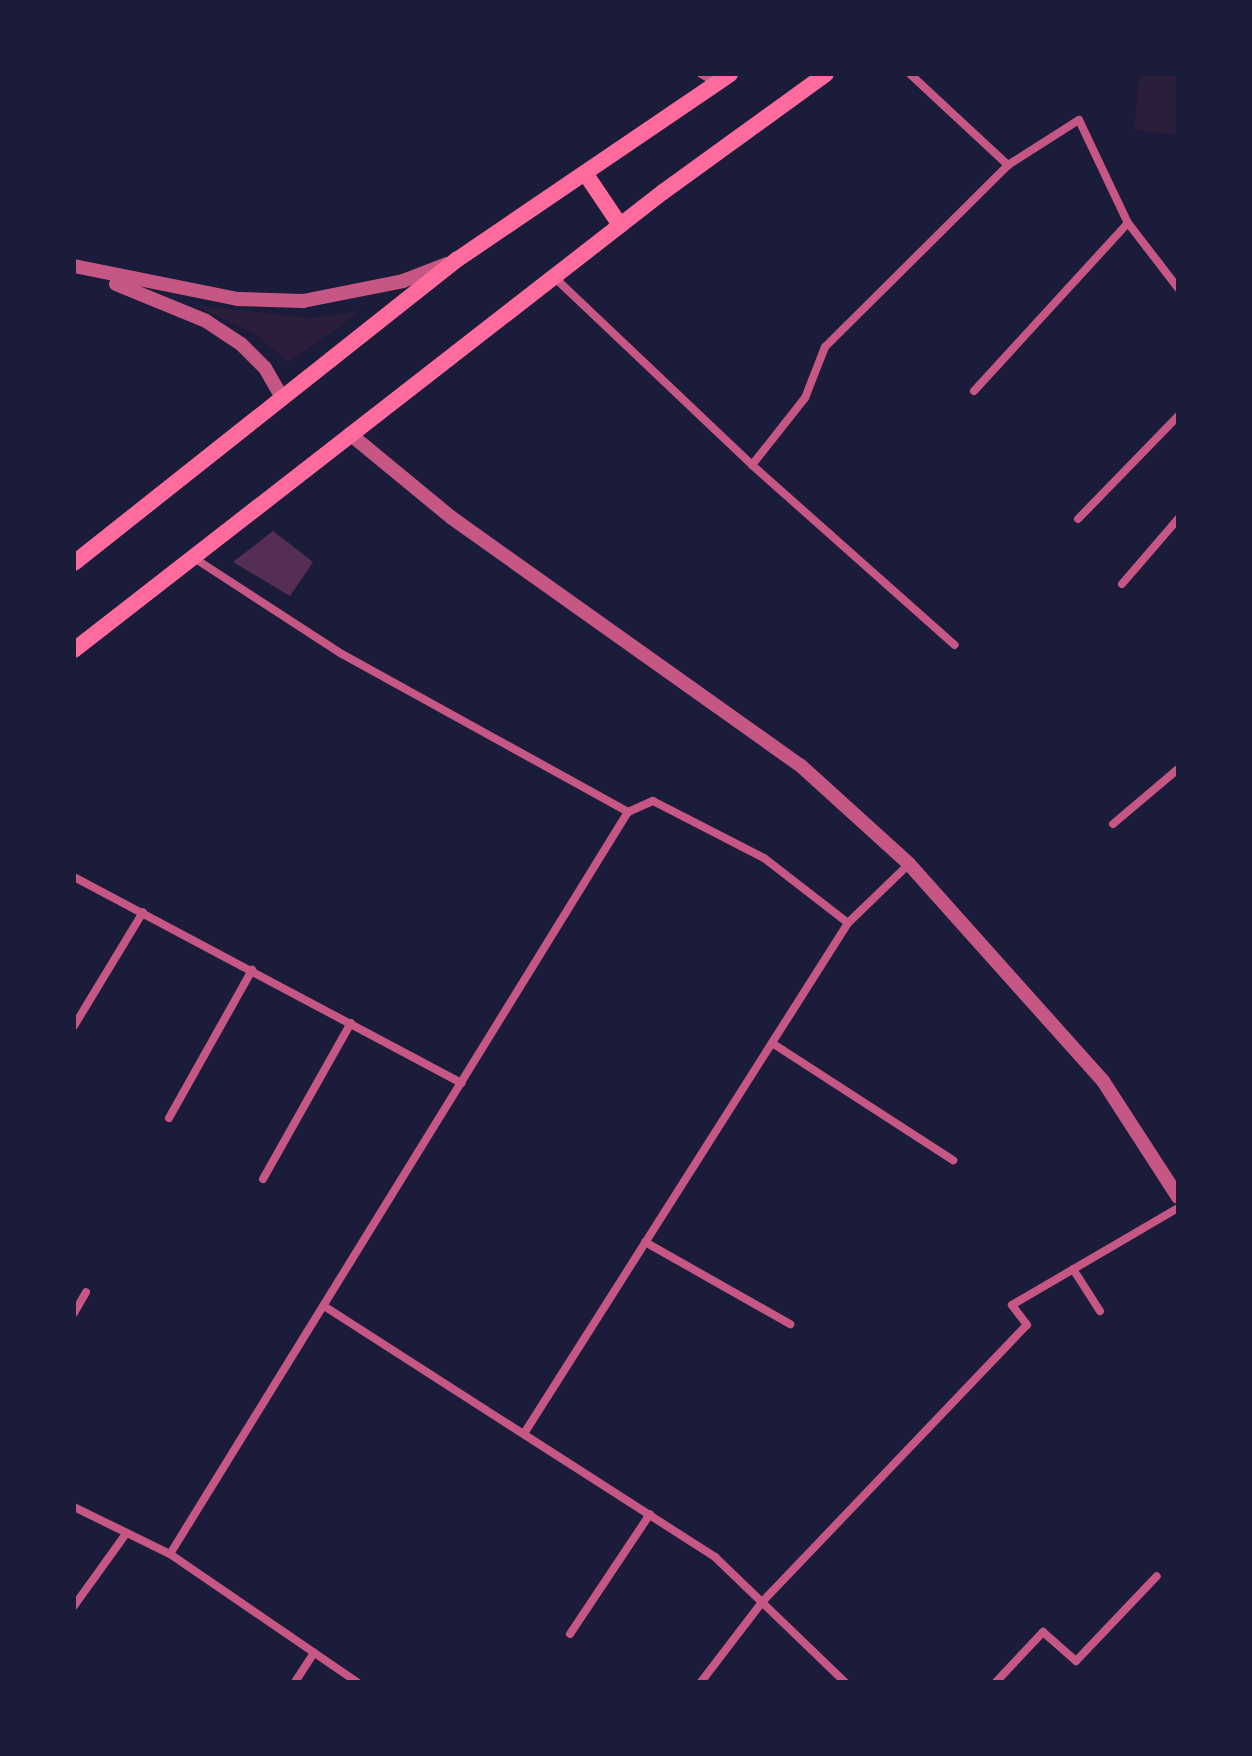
<!DOCTYPE html>
<html>
<head>
<meta charset="utf-8">
<style>
  body { margin:0 }
  #map { position:relative; width:1252px; height:1756px; overflow:hidden; background:#1b1b3a; font-family:"Fira Sans",sans-serif }
  div>[style] { position:absolute }
  [style*='--x'] { left:calc(var(--x)*1px); top:calc(var(--y)*1px); width:calc(var(--w)*1px); rotate:calc(var(--a)*1deg) }
  .green>* { inset:0; background:#2a1e3b }
  .building>* { inset:0; background:#542f53 }
  .minor>* { height:8px; margin:-4px; padding:0 4px; transform-origin:4px; border-radius:4px; background:#c65784 }
  .tertiary>* { height:14px; margin:-7px; padding:0 7px; transform-origin:7px; border-radius:7px; background:#c65784 }
  .secondary>* { height:16px; margin:-8px; padding:0 8px; transform-origin:8px; border-radius:8px; background:#ff6b9d }
  span { translate:-50% -50%; white-space:nowrap; text-align:center; line-height:1.15; -webkit-text-stroke:6px #1b1b3a; paint-order:stroke }
  .frame { position:absolute; inset:0; border:76px solid #1b1b3a; pointer-events:none }
</style>
</head>
<body>
<div id="map">
  <div class="green">
    <i style="clip-path:polygon(1139px 74px,1178px 74px,1178px 135px,1134px 130px)"></i>
    <i style="clip-path:polygon(194px 305px,310px 318px,361px 311px,289px 362px,254px 334px)"></i>
  </div>
  <div class="building">
    <i style="clip-path:polygon(273px 531px,313px 562px,290px 596px,233px 562px)"></i>
  </div>
  <div class="minor">
    <i style="--x:701;--y:74;--w:18;--a:29"></i>
    <i style="--x:910;--y:74;--w:134;--a:42.9"></i>
    <i style="--x:554;--y:277;--w:273;--a:43.5"></i>
    <i style="--x:752;--y:465;--w:271;--a:41.6"></i>
    <i style="--x:974;--y:391;--w:228;--a:-47.5"></i>
    <i style="--x:752;--y:465;--w:85;--a:-51.7"></i>
    <i style="--x:805;--y:398;--w:55;--a:-68.6"></i>
    <i style="--x:825;--y:347;--w:258;--a:-44.8"></i>
    <i style="--x:1008;--y:165;--w:84;--a:-32.4"></i>
    <i style="--x:1079;--y:120;--w:114;--a:64.6"></i>
    <i style="--x:1128;--y:223;--w:82;--a:52.4"></i>
    <i style="--x:1078;--y:519;--w:144;--a:-45.8"></i>
    <i style="--x:194;--y:558;--w:176;--a:33"></i>
    <i style="--x:342;--y:654;--w:327;--a:28.9"></i>
    <i style="--x:1122;--y:584;--w:86;--a:-49.3"></i>
    <i style="--x:1113;--y:824;--w:85;--a:-40.2"></i>
    <i style="--x:74;--y:877;--w:439;--a:28"></i>
    <i style="--x:74;--y:1026;--w:133;--a:-58.8"></i>
    <i style="--x:772;--y:1043;--w:216;--a:32.9"></i>
    <i style="--x:169;--y:1118;--w:170;--a:-60.7"></i>
    <i style="--x:263;--y:1179;--w:179;--a:-60.6"></i>
    <i style="--x:645;--y:1242;--w:167;--a:29.5"></i>
    <i style="--x:1073;--y:1269;--w:50;--a:57.3"></i>
    <i style="--x:324;--y:1306;--w:465;--a:32.7"></i>
    <i style="--x:715;--y:1557;--w:180;--a:43.9"></i>
    <i style="--x:74;--y:1313;--w:24;--a:-60"></i>
    <i style="--x:525;--y:1432;--w:603;--a:-57.6"></i>
    <i style="--x:848;--y:923;--w:85;--a:-44"></i>
    <i style="--x:74;--y:1507;--w:107;--a:26.1"></i>
    <i style="--x:170;--y:1554;--w:227;--a:34.4"></i>
    <i style="--x:170;--y:1554;--w:872;--a:-58.32"></i>
    <i style="--x:628;--y:812;--w:27;--a:-24"></i>
    <i style="--x:653;--y:801;--w:125;--a:27.2"></i>
    <i style="--x:764;--y:858;--w:106;--a:37.7"></i>
    <i style="--x:74;--y:1606;--w:87;--a:-54.3"></i>
    <i style="--x:570;--y:1634;--w:144;--a:-56.3"></i>
    <i style="--x:295;--y:1682;--w:35;--a:-57"></i>
    <i style="--x:701;--y:1682;--w:102;--a:-52.6"></i>
    <i style="--x:763;--y:1601;--w:382;--a:-46.3"></i>
    <i style="--x:1027;--y:1325;--w:25;--a:-127"></i>
    <i style="--x:1012;--y:1305;--w:192;--a:-30.3"></i>
    <i style="--x:996;--y:1682;--w:69;--a:-46.8"></i>
    <i style="--x:1043;--y:1632;--w:44;--a:41.3"></i>
    <i style="--x:1076;--y:1661;--w:117;--a:-46.4"></i>
  </div>
  <div class="tertiary">
    <i style="--x:74;--y:266;--w:167;--a:11.4"></i>
    <i style="--x:238;--y:299;--w:65;--a:1.8"></i>
    <i style="--x:303;--y:301;--w:102;--a:-11.3"></i>
    <i style="--x:403;--y:281;--w:47;--a:-21.1"></i>
    <i style="--x:116;--y:284;--w:97;--a:22.3"></i>
    <i style="--x:206;--y:321;--w:42;--a:33.3"></i>
    <i style="--x:241;--y:344;--w:34;--a:45"></i>
    <i style="--x:265;--y:368;--w:32;--a:60"></i>
    <i style="--x:350;--y:434;--w:132;--a:39.5"></i>
    <i style="--x:452;--y:518;--w:427;--a:35.4"></i>
    <i style="--x:800;--y:765;--w:147;--a:42.2"></i>
    <i style="--x:909;--y:864;--w:291;--a:48.2"></i>
    <i style="--x:1103;--y:1081;--w:138;--a:57.1"></i>
  </div>
  <div class="secondary">
    <i style="--x:585;--y:173;--w:63;--a:56.1"></i>
    <i style="--x:74;--y:563;--w:490;--a:-38.4"></i>
    <i style="--x:458;--y:259;--w:329;--a:-34.2"></i>
    <i style="--x:74;--y:650;--w:746;--a:-37.87"></i>
    <i style="--x:663;--y:192;--w:201;--a:-35.9"></i>
  </div>
  <div class="frame"></div>
</div>
</body>
</html>
